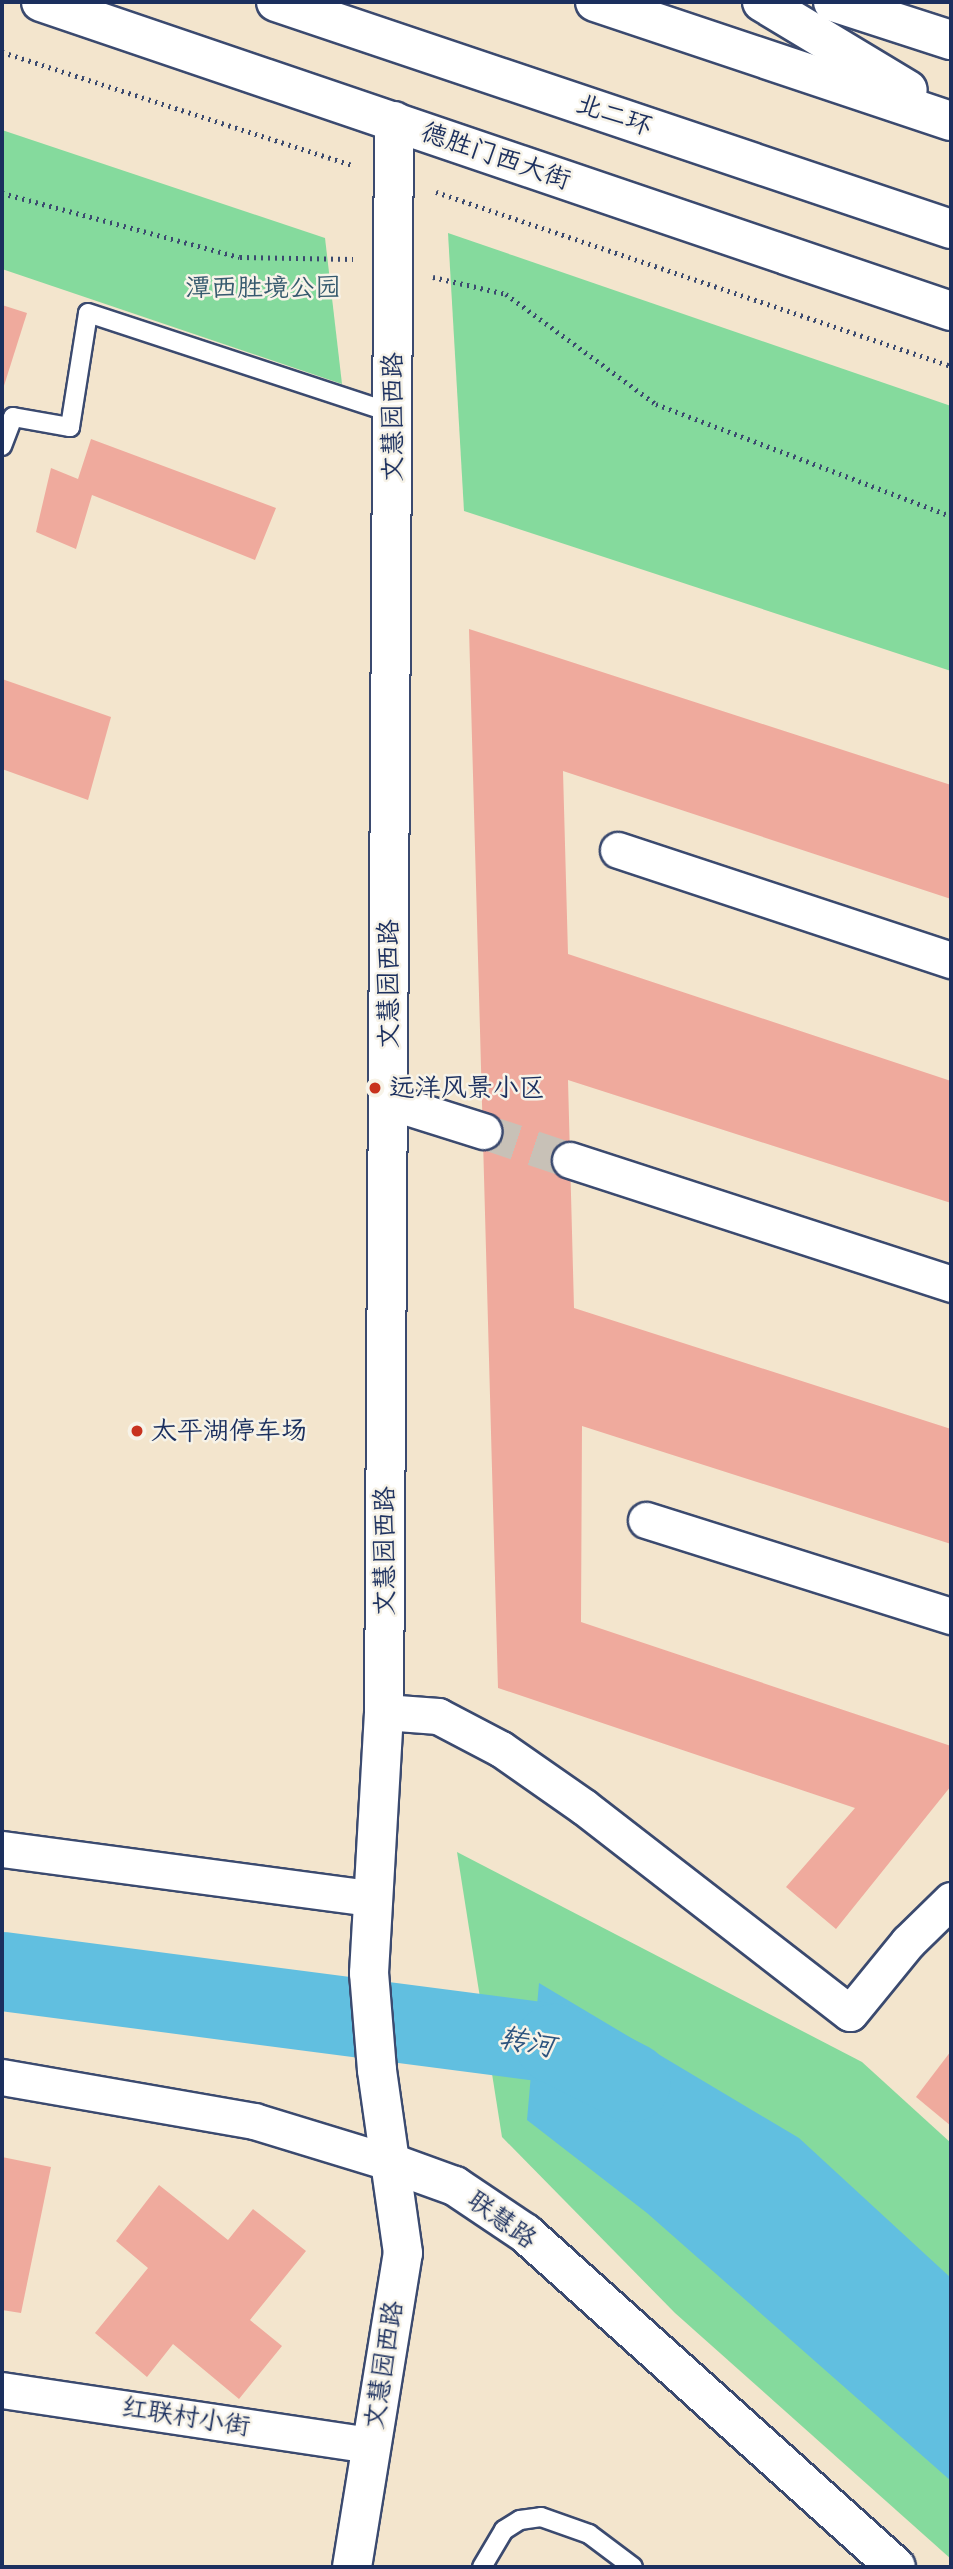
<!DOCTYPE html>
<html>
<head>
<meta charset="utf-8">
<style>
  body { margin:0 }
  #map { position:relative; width:953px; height:2569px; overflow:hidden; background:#f3e5cd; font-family:Sriracha,"LXGW WenKai TC",sans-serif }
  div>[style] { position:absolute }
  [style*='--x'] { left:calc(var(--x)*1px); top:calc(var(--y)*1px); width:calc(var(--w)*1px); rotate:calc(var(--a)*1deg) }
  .green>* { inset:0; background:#85da9d }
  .water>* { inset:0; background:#61bfe0 }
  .river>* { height:79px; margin:-39.5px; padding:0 39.5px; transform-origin:39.5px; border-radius:39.5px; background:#61bfe0 }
  .building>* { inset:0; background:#efaa9d }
  .minor-tunnel>* { height:35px; margin-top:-17.5px; transform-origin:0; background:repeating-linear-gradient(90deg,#c8c1b7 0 35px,transparent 0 53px) }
  .path>* { height:4.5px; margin-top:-2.25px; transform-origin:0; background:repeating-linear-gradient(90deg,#3b4a6f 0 2px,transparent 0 7px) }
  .roads { filter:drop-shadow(2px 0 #3b4a6f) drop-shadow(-2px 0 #3b4a6f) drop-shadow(0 2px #3b4a6f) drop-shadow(0 -2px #3b4a6f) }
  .service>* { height:18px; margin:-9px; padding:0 9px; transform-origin:9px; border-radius:9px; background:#fff }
  .minor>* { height:35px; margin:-17.5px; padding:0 17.5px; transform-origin:17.5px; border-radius:17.5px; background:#fff }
  .tertiary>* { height:38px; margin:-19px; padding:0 19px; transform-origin:19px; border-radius:19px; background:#fff }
  .trunk>* { height:38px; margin:-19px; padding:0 19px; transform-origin:19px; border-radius:19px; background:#fff }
  .dots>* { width:19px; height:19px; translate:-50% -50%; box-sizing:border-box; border:4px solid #f7f3e8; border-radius:50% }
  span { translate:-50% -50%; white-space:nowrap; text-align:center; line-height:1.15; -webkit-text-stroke:5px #f7f3e8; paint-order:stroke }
  .street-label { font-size:26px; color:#1b2f5e }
  .park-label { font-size:26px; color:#365a6e }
  .poi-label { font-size:26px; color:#1b2f5e }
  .left { translate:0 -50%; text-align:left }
  .water-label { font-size:28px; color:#2c537e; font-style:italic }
  .frame { position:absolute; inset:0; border:4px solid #1b2f5e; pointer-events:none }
</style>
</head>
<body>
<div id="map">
  <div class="green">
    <i style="clip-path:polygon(2px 130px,325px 238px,342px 384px,2px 269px)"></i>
    <i style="clip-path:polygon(448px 233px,951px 406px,951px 671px,464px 511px)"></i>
    <i style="clip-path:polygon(457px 1852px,862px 2062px,951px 2143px,951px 2559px,675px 2313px,502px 2137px)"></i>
  </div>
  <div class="water">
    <i style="clip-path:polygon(539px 1983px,799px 2138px,951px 2278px,951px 2481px,647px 2213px,527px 2120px)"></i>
  </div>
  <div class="river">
    <i style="--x:2;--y:1971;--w:557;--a:7.43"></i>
    <i style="--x:554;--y:2043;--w:86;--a:26.9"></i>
  </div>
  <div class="building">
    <i style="clip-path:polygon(2px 305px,27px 313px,2px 392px)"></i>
    <i style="clip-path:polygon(91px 439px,276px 508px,255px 560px,92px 495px,76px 549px,36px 532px,51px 468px,78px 479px)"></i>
    <i style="clip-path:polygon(469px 629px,951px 785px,951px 899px,563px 771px,568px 954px,951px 1081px,951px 1203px,568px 1080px,574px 1308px,951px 1429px,951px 1544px,582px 1426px,581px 1622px,951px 1746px,951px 1786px,836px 1929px,786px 1887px,855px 1808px,498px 1688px)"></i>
    <i style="clip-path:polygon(2px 679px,111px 717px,88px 800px,2px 769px)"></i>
    <i style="clip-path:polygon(951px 2051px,951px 2126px,916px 2097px)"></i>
    <i style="clip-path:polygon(2px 2157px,51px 2167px,21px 2313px,2px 2310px)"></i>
    <i style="clip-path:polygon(159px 2185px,228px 2240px,253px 2209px,306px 2251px,250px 2320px,282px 2346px,239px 2399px,173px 2344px,147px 2377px,95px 2333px,148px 2268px,116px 2241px)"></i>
  </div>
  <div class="minor-tunnel">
    <i style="--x:483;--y:1131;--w:92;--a:18.4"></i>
  </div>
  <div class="path">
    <i style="--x:2;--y:52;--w:370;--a:17.9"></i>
    <i style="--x:436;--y:192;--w:544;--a:18.67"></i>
    <i style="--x:2;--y:193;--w:246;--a:15.1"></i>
    <i style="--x:240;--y:257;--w:113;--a:1"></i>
    <i style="--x:433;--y:277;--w:75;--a:13.1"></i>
    <i style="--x:506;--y:294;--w:186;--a:36.3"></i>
    <i style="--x:656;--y:404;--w:316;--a:20.8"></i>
  </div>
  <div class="roads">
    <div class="service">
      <i style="--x:2;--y:446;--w:31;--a:-69"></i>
      <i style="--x:13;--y:417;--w:58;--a:10"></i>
      <i style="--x:70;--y:427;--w:115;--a:-81"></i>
      <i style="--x:88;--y:313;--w:321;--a:18.2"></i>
      <i style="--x:482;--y:2567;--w:43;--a:-59.3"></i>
      <i style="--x:504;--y:2530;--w:19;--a:-32"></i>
      <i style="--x:520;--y:2520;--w:21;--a:-8"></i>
      <i style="--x:541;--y:2517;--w:51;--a:19.5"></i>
      <i style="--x:589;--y:2534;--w:55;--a:36.9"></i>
    </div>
    <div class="minor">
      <i style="--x:618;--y:850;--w:351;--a:18.3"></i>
      <i style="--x:388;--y:1101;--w:100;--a:17.5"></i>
      <i style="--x:570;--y:1160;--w:401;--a:18"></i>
      <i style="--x:646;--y:1520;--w:320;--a:17.5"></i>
      <i style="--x:384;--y:1712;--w:54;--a:4.2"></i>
      <i style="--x:438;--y:1716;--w:71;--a:27.6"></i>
      <i style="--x:501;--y:1749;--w:101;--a:34.9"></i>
      <i style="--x:584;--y:1807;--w:336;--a:37.8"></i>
      <i style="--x:850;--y:2013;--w:92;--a:-50.8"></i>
      <i style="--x:908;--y:1942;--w:60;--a:-44.3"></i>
      <i style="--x:2;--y:1849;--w:372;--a:7.6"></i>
      <i style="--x:2;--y:2077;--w:256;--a:9.9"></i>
      <i style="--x:254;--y:2121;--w:143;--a:17"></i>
      <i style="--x:2;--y:2390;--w:373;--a:8.5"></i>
    </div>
    <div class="tertiary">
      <i style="--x:41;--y:2;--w:961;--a:18.76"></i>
      <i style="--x:833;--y:2;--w:124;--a:17.9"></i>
      <i style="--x:391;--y:2163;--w:68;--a:19.8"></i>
      <i style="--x:455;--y:2186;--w:84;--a:33.9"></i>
      <i style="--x:525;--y:2233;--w:499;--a:42"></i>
      <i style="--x:352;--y:2567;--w:318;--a:-80.8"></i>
      <i style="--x:403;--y:2253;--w:185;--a:-98.1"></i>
      <i style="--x:377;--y:2070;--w:97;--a:-94.7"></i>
      <i style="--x:369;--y:1973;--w:261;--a:-86.7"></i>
      <i style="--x:384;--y:1712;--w:1591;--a:-89.64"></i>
    </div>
    <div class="trunk">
      <i style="--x:276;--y:2;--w:712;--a:18.59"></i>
      <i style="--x:595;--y:2;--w:375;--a:18.5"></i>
      <i style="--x:762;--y:2;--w:170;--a:31.1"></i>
    </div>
  </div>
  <div class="dots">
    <i style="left:375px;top:1088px;background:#c8321e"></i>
    <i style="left:137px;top:1431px;background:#c8321e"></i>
  </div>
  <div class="street-label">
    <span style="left:614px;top:115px;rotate:19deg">北二环</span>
    <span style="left:496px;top:156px;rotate:19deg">德胜门西大街</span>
    <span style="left:393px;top:417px;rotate:-90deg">文慧园西路</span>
    <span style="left:389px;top:984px;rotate:-90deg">文慧园西路</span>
    <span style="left:385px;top:1551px;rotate:-90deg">文慧园西路</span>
    <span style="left:502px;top:2220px;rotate:36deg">联慧路</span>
    <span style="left:384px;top:2365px;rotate:-81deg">文慧园西路</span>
    <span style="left:186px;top:2417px;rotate:9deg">红联村小街</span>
  </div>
  <div class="park-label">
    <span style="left:263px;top:288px">潭西胜境公园</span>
  </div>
  <div class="poi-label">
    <span class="left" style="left:389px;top:1088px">远洋风景小区</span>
    <span class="left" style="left:151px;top:1431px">太平湖停车场</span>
  </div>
  <div class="water-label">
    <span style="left:527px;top:2042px;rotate:11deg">转河</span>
  </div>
  <div class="frame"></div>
</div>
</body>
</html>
